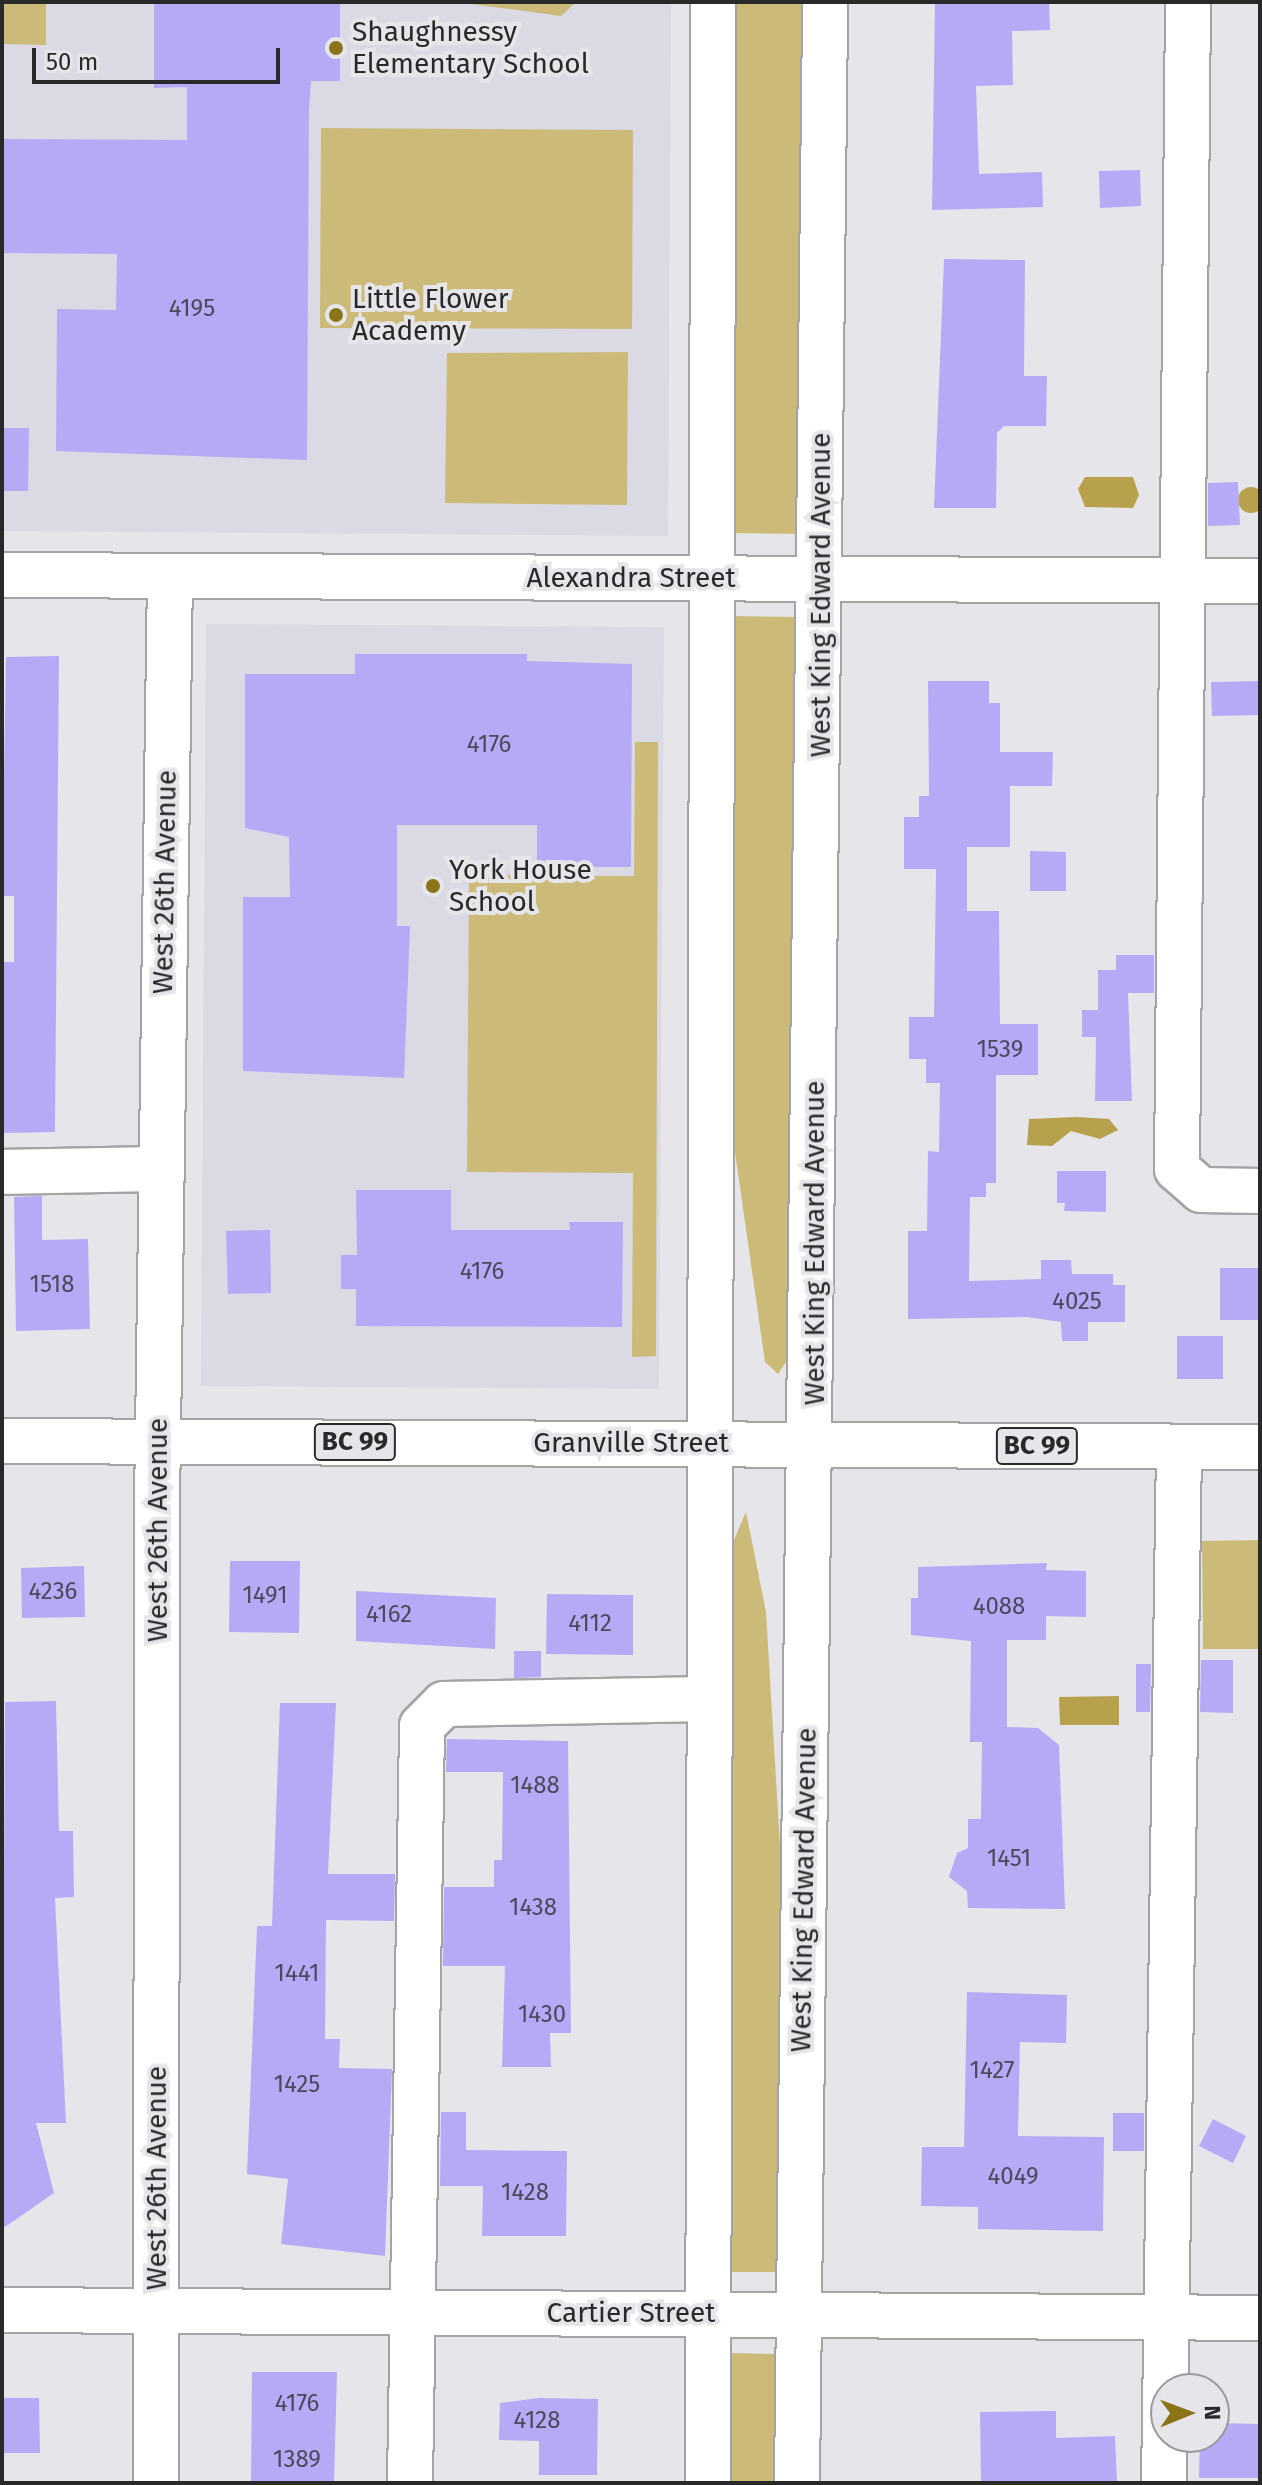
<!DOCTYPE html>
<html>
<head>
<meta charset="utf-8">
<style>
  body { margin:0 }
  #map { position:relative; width:1262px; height:2485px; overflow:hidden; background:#e6e6ea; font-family:"Fira Sans",sans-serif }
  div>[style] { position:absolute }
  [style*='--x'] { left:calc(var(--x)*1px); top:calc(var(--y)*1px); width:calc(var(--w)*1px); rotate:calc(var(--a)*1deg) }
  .built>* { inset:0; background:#dad9e4 }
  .green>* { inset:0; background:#ccba78 }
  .water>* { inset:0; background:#b7a14d }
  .round { border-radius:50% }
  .building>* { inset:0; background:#b5aaf5 }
  .roads { filter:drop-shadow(2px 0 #a4a4a7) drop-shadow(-2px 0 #a4a4a7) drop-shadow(0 2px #a4a4a7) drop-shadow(0 -2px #a4a4a7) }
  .minor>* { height:44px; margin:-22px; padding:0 22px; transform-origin:22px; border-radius:22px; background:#fff }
  .major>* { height:44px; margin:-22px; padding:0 22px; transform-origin:22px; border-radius:22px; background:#fff }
  .highway>* { height:44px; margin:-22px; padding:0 22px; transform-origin:22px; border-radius:22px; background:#fff }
  .dots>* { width:22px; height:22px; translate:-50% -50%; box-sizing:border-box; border:4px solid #e6e6ea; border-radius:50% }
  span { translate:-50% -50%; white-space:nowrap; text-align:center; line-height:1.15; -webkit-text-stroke:8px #e6e6ea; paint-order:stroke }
  .number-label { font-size:24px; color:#4c495d }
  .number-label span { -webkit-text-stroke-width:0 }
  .shield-label span { padding:2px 6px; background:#e6e6ea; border:2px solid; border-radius:6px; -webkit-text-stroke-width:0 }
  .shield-label { font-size:26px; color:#29292a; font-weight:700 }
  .poi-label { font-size:28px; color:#29292a }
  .left { translate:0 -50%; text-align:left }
  .street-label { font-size:28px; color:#29292a }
  .frame { position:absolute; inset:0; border:4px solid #29292a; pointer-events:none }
  .north { position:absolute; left:1150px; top:2373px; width:80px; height:80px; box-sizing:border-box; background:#e6e6ea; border:2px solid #9a9a9d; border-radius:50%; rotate:89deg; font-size:22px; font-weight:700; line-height:32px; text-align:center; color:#29292a }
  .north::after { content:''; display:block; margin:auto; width:28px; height:36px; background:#8a7417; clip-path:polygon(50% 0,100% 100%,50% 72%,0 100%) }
  .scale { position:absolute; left:32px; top:48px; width:248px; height:36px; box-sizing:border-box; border:4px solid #29292a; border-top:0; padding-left:10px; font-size:24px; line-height:28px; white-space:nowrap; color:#29292a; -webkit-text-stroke:6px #e6e6ea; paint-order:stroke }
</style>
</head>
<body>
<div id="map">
  <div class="built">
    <i style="clip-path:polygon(2px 2px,671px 2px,668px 536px,2px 531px)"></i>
    <i style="clip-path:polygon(206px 624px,664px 627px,659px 1389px,201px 1386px)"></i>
  </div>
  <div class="green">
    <i style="clip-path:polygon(2px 2px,46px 2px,46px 45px,2px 44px)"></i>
    <i style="clip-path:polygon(457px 2px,576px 2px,561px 16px)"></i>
    <i style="clip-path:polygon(732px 2px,806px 2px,803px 534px,729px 533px)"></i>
    <i style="clip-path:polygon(321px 128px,633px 130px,632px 329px,320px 328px)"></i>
    <i style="clip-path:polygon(628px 352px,627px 505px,445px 503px,447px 353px)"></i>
    <i style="clip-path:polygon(728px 616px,802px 617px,792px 1353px,778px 1374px,765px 1362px,732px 1131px)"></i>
    <i style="clip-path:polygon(635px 742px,658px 742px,656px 1356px,632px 1357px,633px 1173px,467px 1172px,469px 875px,634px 876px)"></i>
    <i style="clip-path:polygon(746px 1512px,766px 1612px,783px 1896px,779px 2272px,727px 2272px,731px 1547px)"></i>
    <i style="clip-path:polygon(1260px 1540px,1260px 1649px,1203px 1649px,1202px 1541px)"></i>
    <i style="clip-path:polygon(728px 2353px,777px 2354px,779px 2483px,724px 2483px)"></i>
  </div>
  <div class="water">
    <i style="clip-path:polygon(1085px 477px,1133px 477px,1139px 495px,1133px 508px,1085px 507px,1078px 489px)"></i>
    <i class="round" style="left:1238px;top:487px;width:26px;height:26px"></i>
    <i style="clip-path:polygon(1077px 1117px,1109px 1119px,1118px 1130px,1100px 1139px,1071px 1131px,1052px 1146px,1027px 1145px,1029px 1119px)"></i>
    <i style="clip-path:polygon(1119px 1696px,1119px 1725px,1060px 1725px,1059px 1697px)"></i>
  </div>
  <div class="building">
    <i style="clip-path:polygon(154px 2px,340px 2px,340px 81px,311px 81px,309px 109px,307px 460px,56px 451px,57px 309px,116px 310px,117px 254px,2px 253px,2px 139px,187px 140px,187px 87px,154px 88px)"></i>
    <i style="clip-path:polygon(935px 2px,1049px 2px,1050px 30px,1012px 31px,1013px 85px,976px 86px,979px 174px,1042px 172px,1043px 207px,932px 210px)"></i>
    <i style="clip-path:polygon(1140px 170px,1141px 206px,1100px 208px,1099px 171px)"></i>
    <i style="clip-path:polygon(944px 259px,1025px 260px,1024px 376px,1047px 376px,1046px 426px,1004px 426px,997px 433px,996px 508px,934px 508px)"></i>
    <i style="clip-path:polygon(2px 428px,29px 428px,28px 491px,2px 491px)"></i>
    <i style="clip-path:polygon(1238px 482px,1240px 525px,1208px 526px,1208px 483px)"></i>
    <i style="clip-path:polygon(355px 654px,527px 654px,527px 661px,632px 664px,631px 867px,537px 867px,537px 825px,397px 825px,397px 926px,410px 926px,404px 1078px,243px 1071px,243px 897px,290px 897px,289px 837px,245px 828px,245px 674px,355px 674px)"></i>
    <i style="clip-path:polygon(59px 656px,55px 1132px,2px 1133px,2px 962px,14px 962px,14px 896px,2px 896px,6px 657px)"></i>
    <i style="clip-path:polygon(928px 681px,989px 681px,989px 703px,1000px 703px,1000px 752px,1053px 752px,1052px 786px,1010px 786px,1010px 847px,967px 847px,967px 911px,999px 911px,1000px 1024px,1038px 1024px,1038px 1075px,996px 1075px,996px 1183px,986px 1183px,986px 1197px,970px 1197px,969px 1281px,1041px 1279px,1041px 1260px,1071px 1260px,1072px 1274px,1113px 1274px,1113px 1285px,1125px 1285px,1125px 1322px,1088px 1322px,1088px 1341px,1062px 1341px,1061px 1322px,1027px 1317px,908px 1319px,908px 1231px,927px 1231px,928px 1151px,939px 1152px,940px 1083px,926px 1083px,926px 1059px,909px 1059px,909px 1017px,934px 1017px,936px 869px,904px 869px,904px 817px,919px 817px,919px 796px,929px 796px)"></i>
    <i style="clip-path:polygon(1260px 681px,1260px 715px,1212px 716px,1211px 682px)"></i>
    <i style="clip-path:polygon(1030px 851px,1066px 852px,1066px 891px,1030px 891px)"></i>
    <i style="clip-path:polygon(1116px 955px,1154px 955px,1154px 993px,1128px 993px,1132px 1101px,1095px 1101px,1096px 1037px,1082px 1037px,1082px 1010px,1098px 1010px,1098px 970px,1116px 970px)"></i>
    <i style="clip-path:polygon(1057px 1171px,1106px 1171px,1106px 1212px,1064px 1211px,1065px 1203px,1057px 1203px)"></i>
    <i style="clip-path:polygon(356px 1190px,451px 1190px,451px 1230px,570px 1230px,569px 1222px,623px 1222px,622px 1327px,356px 1326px,356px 1289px,341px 1289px,341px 1255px,357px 1255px)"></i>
    <i style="clip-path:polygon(42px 1196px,42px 1240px,88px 1239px,90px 1329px,16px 1331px,14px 1197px)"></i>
    <i style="clip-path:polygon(270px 1230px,271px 1293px,228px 1294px,226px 1231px)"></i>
    <i style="clip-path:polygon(1220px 1268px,1260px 1268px,1260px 1320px,1220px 1320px)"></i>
    <i style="clip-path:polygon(1177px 1336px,1223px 1336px,1223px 1379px,1177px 1379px)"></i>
    <i style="clip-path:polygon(230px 1561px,300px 1561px,299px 1633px,229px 1632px)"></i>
    <i style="clip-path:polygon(1047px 1563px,1046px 1570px,1086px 1571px,1086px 1617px,1046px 1616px,1046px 1640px,1007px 1640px,1007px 1727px,1038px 1728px,1059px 1745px,1065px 1909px,968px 1908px,967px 1891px,949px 1877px,957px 1853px,968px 1848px,968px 1819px,981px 1819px,982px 1742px,970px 1742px,971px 1641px,911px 1635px,911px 1598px,918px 1598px,918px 1567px)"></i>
    <i style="clip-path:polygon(84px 1566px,85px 1617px,22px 1618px,21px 1568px)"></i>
    <i style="clip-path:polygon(356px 1591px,496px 1598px,495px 1649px,356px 1641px)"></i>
    <i style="clip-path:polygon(547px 1594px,633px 1595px,633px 1655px,546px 1654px)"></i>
    <i style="clip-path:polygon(514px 1651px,541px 1651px,541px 1677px,514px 1678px)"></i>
    <i style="clip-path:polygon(1201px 1660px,1233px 1660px,1233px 1713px,1200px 1712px)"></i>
    <i style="clip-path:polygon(1136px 1664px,1151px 1664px,1150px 1712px,1136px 1712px)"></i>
    <i style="clip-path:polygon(56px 1701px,59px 1831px,73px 1831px,74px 1897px,55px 1898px,66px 2123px,36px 2123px,54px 2193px,2px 2229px,5px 1702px)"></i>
    <i style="clip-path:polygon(280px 1703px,336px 1703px,328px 1874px,395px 1874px,394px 1921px,326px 1920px,325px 2039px,340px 2039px,339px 2068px,392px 2069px,385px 2256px,281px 2244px,288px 2179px,247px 2174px,257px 1926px,272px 1926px)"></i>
    <i style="clip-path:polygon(447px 1739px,568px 1741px,571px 2033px,550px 2033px,551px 2067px,502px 2067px,505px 1966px,443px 1966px,444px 1887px,494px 1887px,494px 1860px,502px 1860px,503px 1772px,446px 1772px)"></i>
    <i style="clip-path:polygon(967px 1992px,1067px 1995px,1066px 2043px,1020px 2042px,1018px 2136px,1104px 2137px,1103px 2231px,978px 2229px,978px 2207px,921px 2206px,922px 2147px,964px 2147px)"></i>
    <i style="clip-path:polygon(441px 2112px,466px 2112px,466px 2150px,567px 2151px,566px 2236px,482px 2236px,483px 2186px,440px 2186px)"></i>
    <i style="clip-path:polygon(1113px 2113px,1144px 2113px,1144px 2151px,1113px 2151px)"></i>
    <i style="clip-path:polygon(1213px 2119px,1246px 2136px,1233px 2163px,1199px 2146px)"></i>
    <i style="clip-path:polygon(252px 2372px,337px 2372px,334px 2482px,251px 2481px)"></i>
    <i style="clip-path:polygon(2px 2398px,39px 2398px,40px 2453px,2px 2453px)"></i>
    <i style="clip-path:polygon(539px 2398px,598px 2399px,597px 2475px,539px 2475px,539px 2441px,499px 2440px,500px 2403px)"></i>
    <i style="clip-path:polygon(1056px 2411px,1056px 2438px,1115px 2436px,1117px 2483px,981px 2483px,980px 2412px)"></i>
    <i style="clip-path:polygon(1214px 2423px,1260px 2424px,1260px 2478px,1199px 2478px,1200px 2437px,1214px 2437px)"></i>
  </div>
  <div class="roads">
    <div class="minor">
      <i style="--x:1188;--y:2;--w:1167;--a:90.54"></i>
      <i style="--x:1177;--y:1169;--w:32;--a:41"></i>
      <i style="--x:1201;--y:1190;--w:59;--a:1"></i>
      <i style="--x:2;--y:575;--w:1258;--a:0.27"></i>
      <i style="--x:2;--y:1172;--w:159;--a:-1.1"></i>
      <i style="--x:2;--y:2310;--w:1258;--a:0.36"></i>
      <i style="--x:156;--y:2483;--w:978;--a:-89.94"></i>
      <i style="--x:157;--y:1505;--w:928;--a:-89.2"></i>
      <i style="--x:410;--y:2483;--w:757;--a:-89.09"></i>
      <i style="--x:422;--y:1726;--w:31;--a:-45"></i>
      <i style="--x:444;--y:1704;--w:262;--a:-1.1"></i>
      <i style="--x:1164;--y:2483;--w:1036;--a:-89.17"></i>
    </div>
    <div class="major">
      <i style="--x:708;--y:2483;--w:2481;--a:-89.88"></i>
      <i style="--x:797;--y:2483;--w:2481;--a:-89.35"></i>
    </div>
    <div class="highway">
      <i style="--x:2;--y:1441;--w:1258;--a:0.27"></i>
    </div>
  </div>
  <div class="dots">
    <i style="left:336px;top:48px;background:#8a7417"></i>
    <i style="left:336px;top:315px;background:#8a7417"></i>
    <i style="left:433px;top:886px;background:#8a7417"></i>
  </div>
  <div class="number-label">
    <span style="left:192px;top:309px">4195</span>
    <span style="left:489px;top:745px">4176</span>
    <span style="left:1000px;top:1050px">1539</span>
    <span style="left:482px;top:1272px">4176</span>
    <span style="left:52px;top:1285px">1518</span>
    <span style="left:1077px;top:1302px">4025</span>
    <span style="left:53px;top:1592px">4236</span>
    <span style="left:265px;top:1596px">1491</span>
    <span style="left:999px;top:1607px">4088</span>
    <span style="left:389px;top:1615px">4162</span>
    <span style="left:590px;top:1624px">4112</span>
    <span style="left:535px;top:1786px">1488</span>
    <span style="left:1009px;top:1859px">1451</span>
    <span style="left:533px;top:1908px">1438</span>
    <span style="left:297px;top:1974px">1441</span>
    <span style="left:542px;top:2015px">1430</span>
    <span style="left:992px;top:2071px">1427</span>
    <span style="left:297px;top:2085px">1425</span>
    <span style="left:1013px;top:2177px">4049</span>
    <span style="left:525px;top:2193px">1428</span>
    <span style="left:297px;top:2404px">4176</span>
    <span style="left:537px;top:2421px">4128</span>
    <span style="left:297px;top:2460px">1389</span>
  </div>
  <div class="shield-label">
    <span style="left:355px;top:1442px">BC 99</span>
    <span style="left:1037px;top:1446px">BC 99</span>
  </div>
  <div class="poi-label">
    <span class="left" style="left:352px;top:48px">Shaughnessy<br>Elementary School</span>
    <span class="left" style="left:352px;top:315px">Little Flower<br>Academy</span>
    <span class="left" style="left:449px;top:886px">York House<br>School</span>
  </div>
  <div class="street-label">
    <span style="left:631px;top:578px">Alexandra Street</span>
    <span style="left:821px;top:595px;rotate:-90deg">West King Edward Avenue</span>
    <span style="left:165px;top:882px;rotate:-89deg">West 26th Avenue</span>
    <span style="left:815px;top:1243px;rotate:-90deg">West King Edward Avenue</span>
    <span style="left:631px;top:1443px">Granville Street</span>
    <span style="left:158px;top:1530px;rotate:-90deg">West 26th Avenue</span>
    <span style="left:804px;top:1890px;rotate:-89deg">West King Edward Avenue</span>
    <span style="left:157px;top:2178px;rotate:-90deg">West 26th Avenue</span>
    <span style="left:631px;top:2313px">Cartier Street</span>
  </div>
  <div class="frame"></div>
  <div class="north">N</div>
  <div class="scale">50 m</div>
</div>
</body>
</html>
